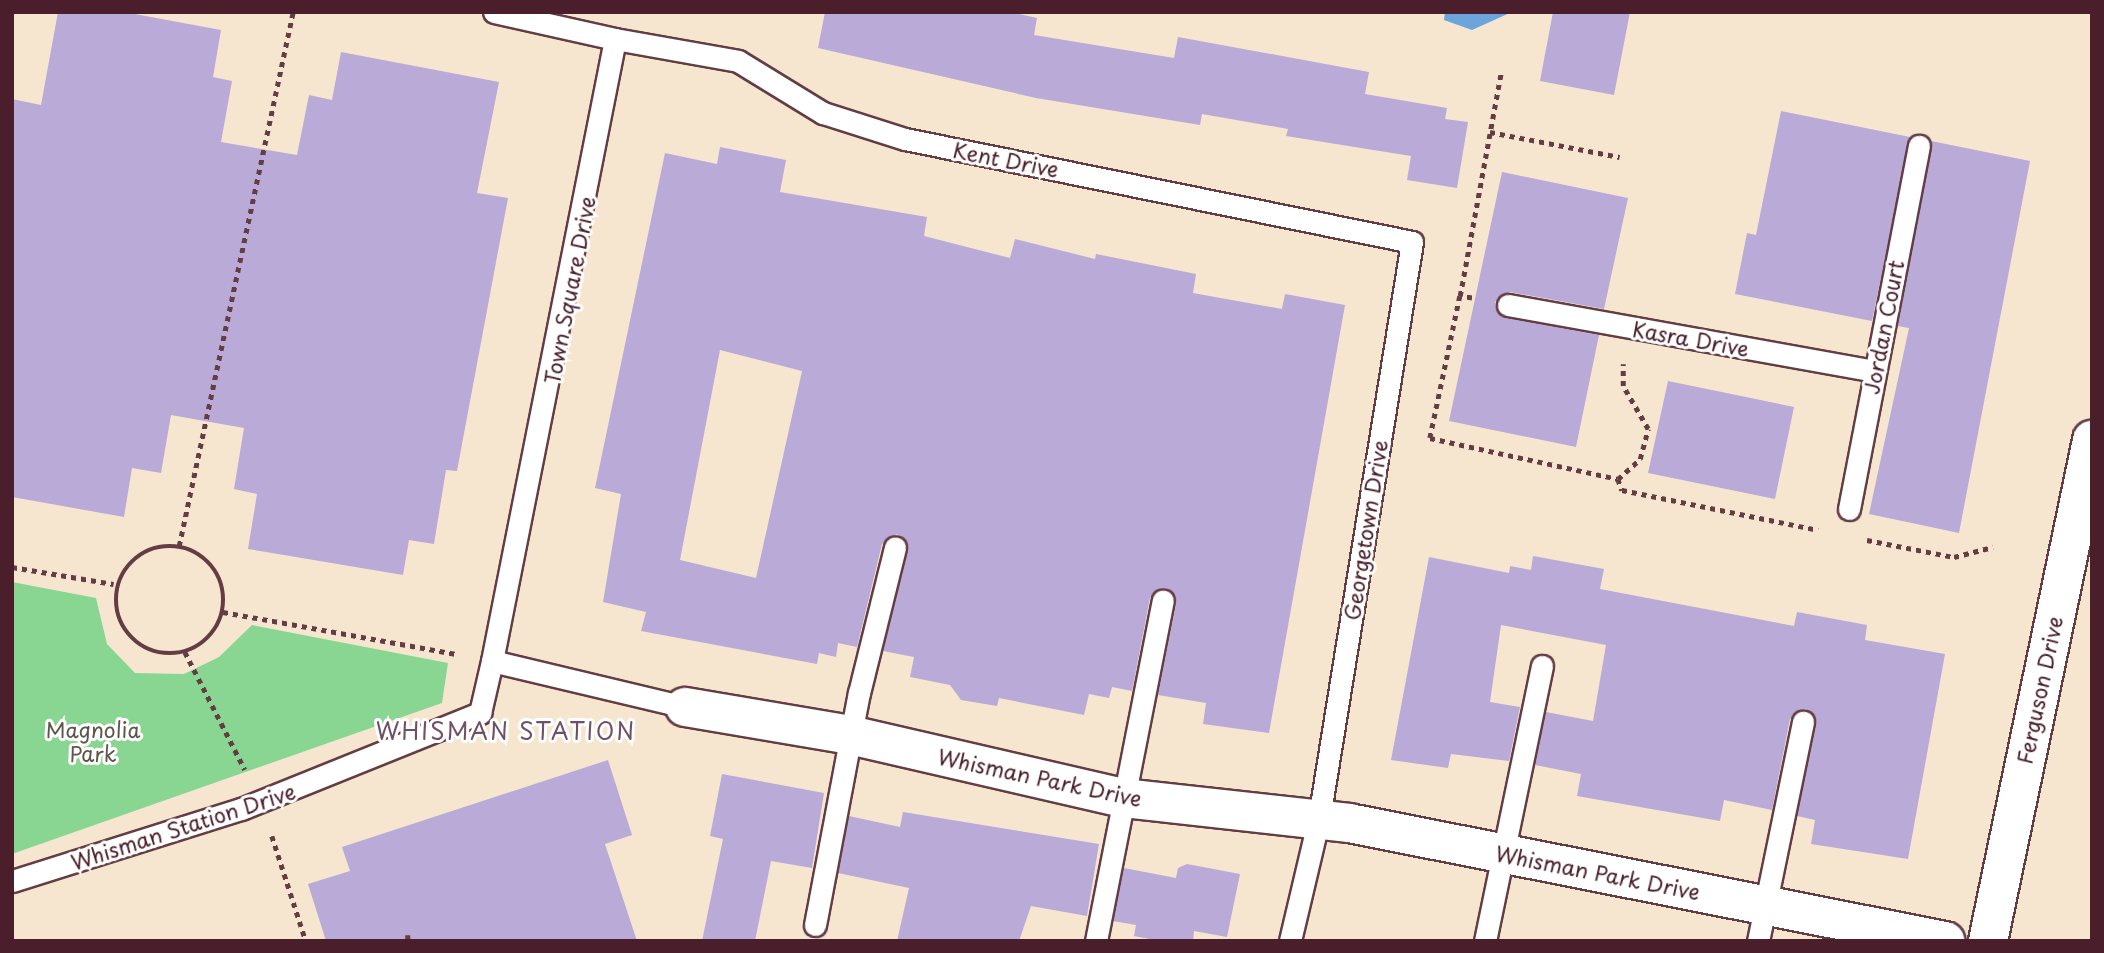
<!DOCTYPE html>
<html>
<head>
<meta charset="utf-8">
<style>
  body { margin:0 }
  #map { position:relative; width:2104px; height:953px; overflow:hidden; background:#f6e6d0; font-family:"Playpen Sans",sans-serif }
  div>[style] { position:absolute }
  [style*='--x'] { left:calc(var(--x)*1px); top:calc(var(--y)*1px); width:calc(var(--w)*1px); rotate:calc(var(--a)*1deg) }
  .green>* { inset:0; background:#89d693 }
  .water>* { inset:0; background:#6da4db }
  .building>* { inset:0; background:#b9aad7 }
  .path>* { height:4.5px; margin-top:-2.25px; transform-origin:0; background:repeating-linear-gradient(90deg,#643d44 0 5px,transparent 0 10px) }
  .path>.ring { margin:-2.25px; padding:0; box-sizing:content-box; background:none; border:4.5px solid #643d44; border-radius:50% }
  .roads { filter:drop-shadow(2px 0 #643d44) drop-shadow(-2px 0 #643d44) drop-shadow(0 2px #643d44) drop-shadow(0 -2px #643d44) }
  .service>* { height:21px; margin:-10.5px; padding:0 10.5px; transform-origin:10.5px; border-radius:10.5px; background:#fff }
  .minor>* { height:38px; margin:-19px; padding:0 19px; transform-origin:19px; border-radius:19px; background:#fff }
  .tertiary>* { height:38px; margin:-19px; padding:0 19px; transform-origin:19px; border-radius:19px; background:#fff }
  span { translate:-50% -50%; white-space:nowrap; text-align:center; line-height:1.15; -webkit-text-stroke:6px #fff; paint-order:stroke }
  .street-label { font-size:21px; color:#4a1f2b }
  .park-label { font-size:21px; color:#5d564a }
  .neighbourhood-label { font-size:23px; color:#715067; letter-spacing:2px }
  .frame { position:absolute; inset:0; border:14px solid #4a1f2b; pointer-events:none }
</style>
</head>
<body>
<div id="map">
  <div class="green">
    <i style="clip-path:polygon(12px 582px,96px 598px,107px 644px,135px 673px,184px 674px,219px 657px,252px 625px,448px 663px,442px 703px,12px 854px)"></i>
  </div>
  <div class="water">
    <i style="clip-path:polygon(1445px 12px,1512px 12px,1472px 30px,1444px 20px)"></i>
  </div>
  <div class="building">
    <i style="clip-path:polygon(58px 12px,124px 12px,221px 30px,213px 77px,232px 81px,221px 142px,297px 155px,309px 95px,332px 100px,341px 52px,499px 82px,477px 193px,508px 198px,457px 471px,446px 470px,434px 544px,409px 540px,403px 575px,248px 549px,257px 494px,234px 489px,244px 428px,171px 415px,161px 473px,132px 468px,124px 517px,12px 497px,12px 99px,41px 105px)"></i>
    <i style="clip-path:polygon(825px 12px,1011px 12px,1037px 18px,1034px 35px,1174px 58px,1178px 37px,1369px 72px,1365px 94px,1447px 108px,1445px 119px,1468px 122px,1457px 188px,1407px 180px,1411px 156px,1286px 136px,1288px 129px,1202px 114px,1200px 125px,1036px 98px,818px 48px)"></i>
    <i style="clip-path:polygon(1553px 12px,1630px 12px,1614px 95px,1540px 81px)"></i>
    <i style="clip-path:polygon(1781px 111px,1910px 137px,1872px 321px,1735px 294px,1747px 233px,1756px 235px)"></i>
    <i style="clip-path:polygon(1931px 141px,2030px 161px,1959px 533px,1869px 514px,1909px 328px,1898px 326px)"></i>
    <i style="clip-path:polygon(evenodd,720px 147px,786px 160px,780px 192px,927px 217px,924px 236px,1010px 258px,1015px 239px,1095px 259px,1096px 254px,1196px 274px,1193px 293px,1282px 309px,1285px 294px,1345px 305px,1269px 733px,1203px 724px,1206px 703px,1158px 695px,1176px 604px,1165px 588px,1150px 598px,1132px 691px,1112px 687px,1109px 698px,1089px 694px,1084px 715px,999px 698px,997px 706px,961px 700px,950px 685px,910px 677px,914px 657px,883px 651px,908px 550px,897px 534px,882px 544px,857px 647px,838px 643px,836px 657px,819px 653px,817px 664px,641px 631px,646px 612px,603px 602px,621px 494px,595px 488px,665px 153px,717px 164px,720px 147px,720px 350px,802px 371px,756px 578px,680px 560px,720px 350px)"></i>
    <i style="clip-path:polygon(1502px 172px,1628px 198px,1604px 309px,1510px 292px,1495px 302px,1506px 318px,1599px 335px,1576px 447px,1449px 421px)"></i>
    <i style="clip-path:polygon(1668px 381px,1794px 407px,1775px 499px,1648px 473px)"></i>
    <i style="clip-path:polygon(1533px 556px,1604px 569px,1600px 589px,1794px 626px,1797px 612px,1867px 625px,1865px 640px,1945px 654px,1908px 859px,1811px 844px,1815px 820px,1797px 816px,1816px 725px,1806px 709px,1790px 719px,1772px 810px,1724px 800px,1720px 821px,1577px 796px,1581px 774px,1535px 765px,1546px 712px,1593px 721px,1606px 645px,1501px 625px,1490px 702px,1520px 707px,1509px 761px,1451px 754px,1448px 768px,1391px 760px,1429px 557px,1509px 573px,1510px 566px,1531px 570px)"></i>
    <i style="clip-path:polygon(608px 760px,632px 835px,605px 844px,637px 941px,326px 941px,308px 884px,350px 871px,342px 847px)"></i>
    <i style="clip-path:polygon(722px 774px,824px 793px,812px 868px,771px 861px,755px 941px,702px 941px,723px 839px,710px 836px)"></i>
    <i style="clip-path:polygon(903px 812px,1099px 844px,1087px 916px,1031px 906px,1019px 941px,897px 941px,909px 888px,838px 873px,849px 816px,900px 827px)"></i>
    <i style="clip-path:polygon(1187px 864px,1240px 874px,1227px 937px,1194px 931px,1193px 941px,1160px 941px,1134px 936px,1136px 925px,1113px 921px,1124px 868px,1176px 878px,1178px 868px)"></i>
  </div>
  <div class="path">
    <i style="--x:1490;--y:132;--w:132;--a:10.9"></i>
    <i style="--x:1460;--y:296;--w:227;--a:-79.6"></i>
    <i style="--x:1472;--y:298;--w:12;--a:-171"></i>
    <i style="--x:1460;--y:296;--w:145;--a:101.9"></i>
    <i style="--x:1430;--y:438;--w:192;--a:12.3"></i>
    <i style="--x:1618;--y:479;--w:12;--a:70"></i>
    <i style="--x:1622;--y:490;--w:200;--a:11.5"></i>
    <i style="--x:1618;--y:479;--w:30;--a:-42"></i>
    <i style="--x:1640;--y:459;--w:31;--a:-75"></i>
    <i style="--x:1648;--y:429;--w:50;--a:-120.2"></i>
    <i style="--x:1623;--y:386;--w:22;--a:-90"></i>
    <i style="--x:1867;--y:540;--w:89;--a:11.1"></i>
    <i style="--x:1954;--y:557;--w:40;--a:-14.4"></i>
    <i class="ring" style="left:116px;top:546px;width:103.5px;height:103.5px"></i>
    <i style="--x:179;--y:546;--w:546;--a:-77.95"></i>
    <i style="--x:12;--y:567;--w:103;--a:9.5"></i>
    <i style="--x:223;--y:612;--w:237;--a:10.2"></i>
    <i style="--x:185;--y:652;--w:132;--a:63"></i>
    <i style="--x:272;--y:836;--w:110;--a:72.1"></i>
    <i style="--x:408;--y:935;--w:6;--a:90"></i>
  </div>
  <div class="roads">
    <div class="service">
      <i style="--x:615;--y:39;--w:125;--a:10.1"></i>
      <i style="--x:738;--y:61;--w:100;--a:31.5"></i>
      <i style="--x:823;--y:113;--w:86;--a:17.6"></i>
      <i style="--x:905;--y:139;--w:517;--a:11.48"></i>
      <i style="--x:1412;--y:242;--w:583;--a:99.17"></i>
      <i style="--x:1319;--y:818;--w:126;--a:103.3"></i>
      <i style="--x:1508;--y:305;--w:372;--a:10.2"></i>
      <i style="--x:1849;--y:509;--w:370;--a:-79.1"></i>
      <i style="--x:492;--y:661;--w:634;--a:-78.81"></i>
      <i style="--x:615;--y:39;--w:124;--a:-167.4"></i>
      <i style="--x:12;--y:881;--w:240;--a:-17.5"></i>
      <i style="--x:241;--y:809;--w:258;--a:-21.9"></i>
      <i style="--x:480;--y:713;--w:53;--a:-77"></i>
      <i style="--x:492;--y:661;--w:198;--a:13.4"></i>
      <i style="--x:815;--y:925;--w:236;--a:-79.3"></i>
      <i style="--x:859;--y:693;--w:150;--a:-76.1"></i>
      <i style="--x:1096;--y:941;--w:347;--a:-78.9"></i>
      <i style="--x:1485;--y:941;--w:281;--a:-78.3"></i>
      <i style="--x:1758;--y:941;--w:224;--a:-78.4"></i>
    </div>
    <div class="minor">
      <i style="--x:685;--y:707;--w:167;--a:9.6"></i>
      <i style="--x:850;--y:735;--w:280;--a:13"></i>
      <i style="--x:1123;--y:798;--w:227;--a:6.3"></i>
      <i style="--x:1349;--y:823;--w:608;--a:11.2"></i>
    </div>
    <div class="tertiary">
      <i style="--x:1988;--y:941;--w:512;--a:-78.27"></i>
    </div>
  </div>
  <div class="street-label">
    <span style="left:1006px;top:159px;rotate:11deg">Kent Drive</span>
    <span style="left:569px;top:290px;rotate:-79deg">Town Square Drive</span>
    <span style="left:1883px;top:327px;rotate:-79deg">Jordan Court</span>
    <span style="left:1691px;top:338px;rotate:10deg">Kasra Drive</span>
    <span style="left:1365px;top:530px;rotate:-81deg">Georgetown Drive</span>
    <span style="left:2039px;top:690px;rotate:-78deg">Ferguson Drive</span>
    <span style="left:1040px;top:777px;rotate:12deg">Whisman Park Drive</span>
    <span style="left:183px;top:826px;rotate:-18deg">Whisman Station Drive</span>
    <span style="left:1598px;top:872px;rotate:11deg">Whisman Park Drive</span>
  </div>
  <div class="park-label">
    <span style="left:93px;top:741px">Magnolia<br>Park</span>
  </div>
  <div class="neighbourhood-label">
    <span style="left:506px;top:731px">WHISMAN STATION</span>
  </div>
  <div class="frame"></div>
</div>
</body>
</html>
